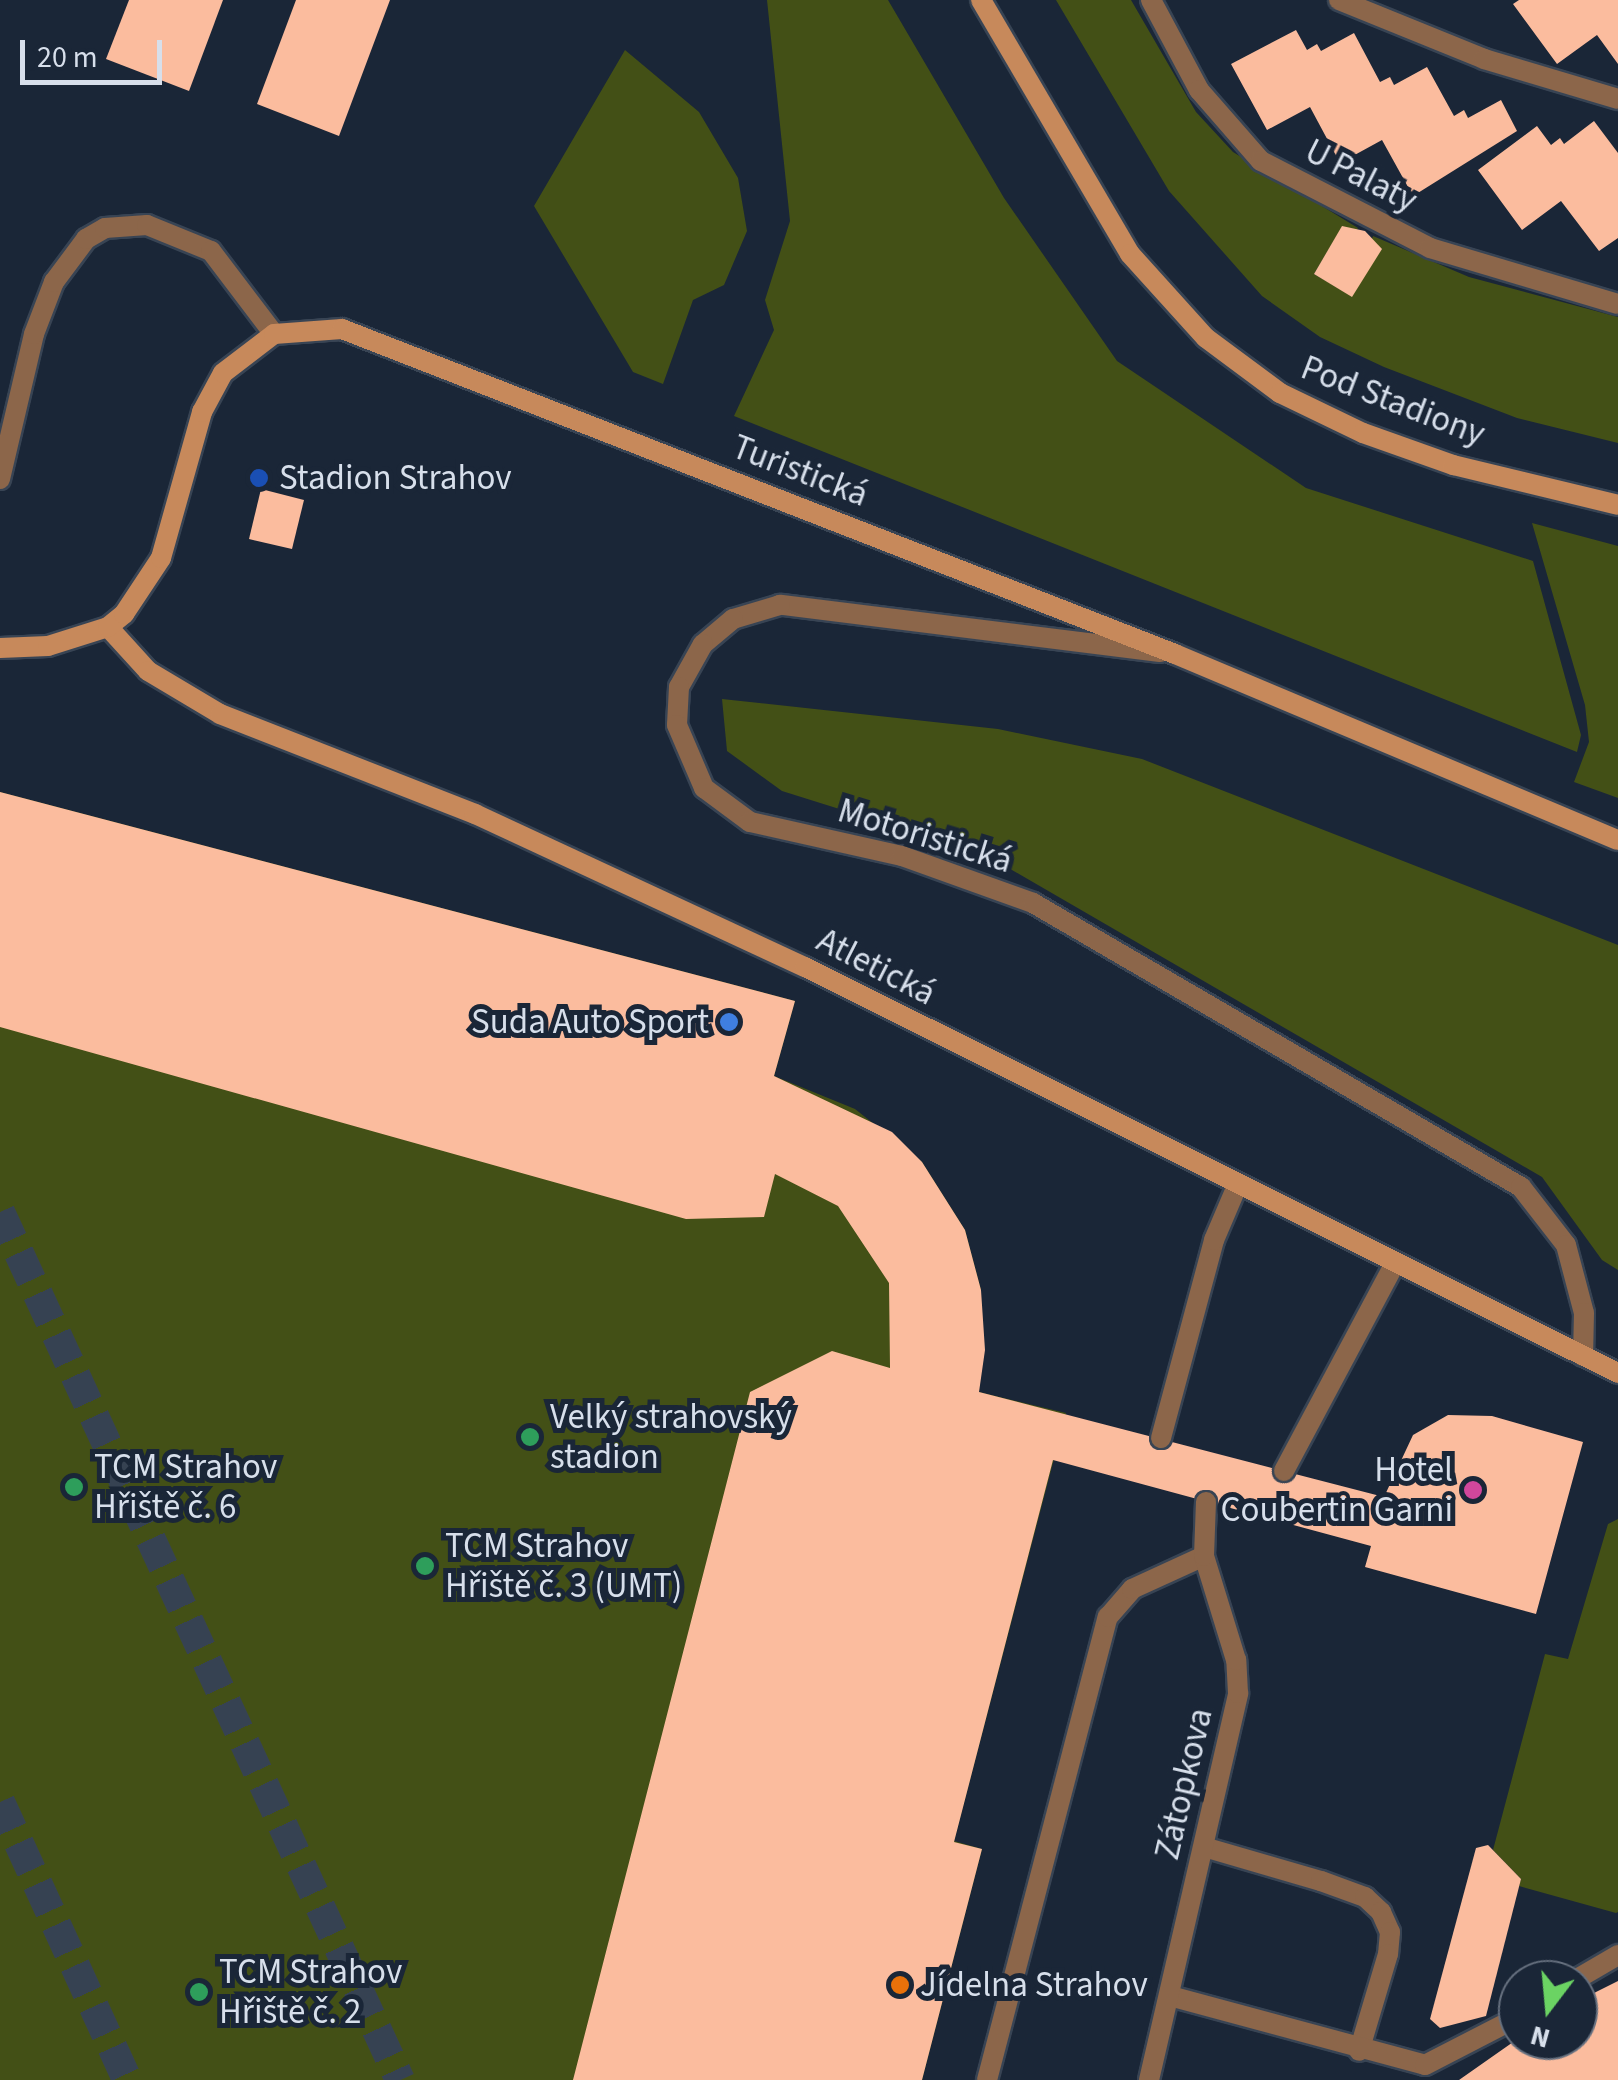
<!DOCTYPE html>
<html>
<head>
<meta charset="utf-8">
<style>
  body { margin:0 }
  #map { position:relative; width:1618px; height:2080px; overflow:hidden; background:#1a2637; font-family:"Source Sans 3",sans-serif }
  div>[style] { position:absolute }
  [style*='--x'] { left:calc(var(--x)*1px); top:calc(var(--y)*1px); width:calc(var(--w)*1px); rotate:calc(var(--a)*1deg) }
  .green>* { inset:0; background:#435016 }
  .building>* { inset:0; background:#fbbc9e }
  .highway-tunnel>* { height:30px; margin-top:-15px; transform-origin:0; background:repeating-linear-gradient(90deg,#364252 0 30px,transparent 0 45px) }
  .roads { filter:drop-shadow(2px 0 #384454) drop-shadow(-2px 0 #384454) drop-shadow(0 2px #384454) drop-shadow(0 -2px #384454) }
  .lane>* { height:20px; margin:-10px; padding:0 10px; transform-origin:10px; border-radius:10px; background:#8c664a }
  .street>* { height:20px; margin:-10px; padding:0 10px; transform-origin:10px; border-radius:10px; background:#8c664a }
  .secondary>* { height:20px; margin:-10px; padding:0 10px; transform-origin:10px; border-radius:10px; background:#c7895b }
  .dots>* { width:28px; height:28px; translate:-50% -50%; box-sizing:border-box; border:5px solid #1a2637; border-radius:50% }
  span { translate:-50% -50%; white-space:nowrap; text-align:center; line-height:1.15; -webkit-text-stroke:10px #1a2637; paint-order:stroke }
  .street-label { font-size:35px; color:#d7dfeb }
  .poi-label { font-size:35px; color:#d7dfeb }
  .left { translate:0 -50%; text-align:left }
  .right { translate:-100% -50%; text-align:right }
  .north { position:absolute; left:1498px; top:1960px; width:100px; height:100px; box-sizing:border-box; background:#1a2637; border:2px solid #66707f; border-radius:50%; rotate:196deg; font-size:28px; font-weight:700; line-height:40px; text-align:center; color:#d7dfeb }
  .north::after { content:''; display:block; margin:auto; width:35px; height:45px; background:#6bd363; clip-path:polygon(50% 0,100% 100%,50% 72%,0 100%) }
  .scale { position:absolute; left:20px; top:40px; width:142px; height:45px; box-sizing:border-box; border:5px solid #d7dfeb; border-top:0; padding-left:12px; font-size:30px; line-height:35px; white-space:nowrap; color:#d7dfeb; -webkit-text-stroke:8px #1a2637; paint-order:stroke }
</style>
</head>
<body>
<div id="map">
  <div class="green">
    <i style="clip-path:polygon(767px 0,888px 0,1004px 198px,1117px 361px,1306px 488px,1533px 561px,1581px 735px,1577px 752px,734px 416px,774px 330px,765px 300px,790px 221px)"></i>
    <i style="clip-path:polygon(1056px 0,1131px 0,1196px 112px,1233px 152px,1358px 228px,1355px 233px,1342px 227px,1314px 274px,1352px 296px,1373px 236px,1469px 277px,1618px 317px,1618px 443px,1517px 418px,1384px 367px,1320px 337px,1262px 296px,1169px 191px)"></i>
    <i style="clip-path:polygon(625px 50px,699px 112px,738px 178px,747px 231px,724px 285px,693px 300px,663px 384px,633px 372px,534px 206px)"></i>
    <i style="clip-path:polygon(1532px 523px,1618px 546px,1618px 798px,1574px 782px,1589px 742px,1585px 705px)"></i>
    <i style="clip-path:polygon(722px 699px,998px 729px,1142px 759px,1618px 945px,1618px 1270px,1602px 1260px,1542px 1177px,986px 855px,782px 791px,727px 751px)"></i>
    <i style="clip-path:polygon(0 792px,795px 1001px,774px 1076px,855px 1109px,922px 1162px,965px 1230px,981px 1290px,979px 1392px,1066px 1413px,954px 1841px,982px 1849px,922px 2080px,0 2080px)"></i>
    <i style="clip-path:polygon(1618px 1519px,1618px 1912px,1616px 1913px,1519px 1886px,1521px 1879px,1493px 1850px,1545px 1654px,1568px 1659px,1608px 1524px)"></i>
  </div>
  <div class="building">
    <i style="clip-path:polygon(129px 0,223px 0,189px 91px,106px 59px)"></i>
    <i style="clip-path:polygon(296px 0,390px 0,339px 136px,257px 104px)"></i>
    <i style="clip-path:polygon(1519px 0,1618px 0,1618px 64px,1597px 35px,1557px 64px,1513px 4px)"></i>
    <i style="clip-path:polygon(1296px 30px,1307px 50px,1317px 44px,1321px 51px,1354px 33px,1380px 82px,1390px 77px,1394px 85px,1427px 67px,1454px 116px,1464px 110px,1468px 118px,1501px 100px,1517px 131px,1413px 196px,1382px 140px,1340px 163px,1310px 107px,1267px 130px,1231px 64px)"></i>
    <i style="clip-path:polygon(1594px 121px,1618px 153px,1618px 238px,1599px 251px,1561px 201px,1522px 230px,1478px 170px,1537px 126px,1551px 145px,1560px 138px,1564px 144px)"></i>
    <i style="clip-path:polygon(1342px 226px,1365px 231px,1382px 249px,1352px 297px,1314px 274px)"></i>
    <i style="clip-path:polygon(261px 489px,304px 500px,292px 549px,249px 539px)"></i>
    <i style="clip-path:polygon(0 792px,795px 1001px,774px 1076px,892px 1132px,922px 1162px,965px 1230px,981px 1290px,985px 1350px,979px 1392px,1384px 1497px,1413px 1435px,1448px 1415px,1492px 1416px,1583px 1442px,1536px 1614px,1365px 1567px,1371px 1546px,1053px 1460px,954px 1842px,982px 1849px,922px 2080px,573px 2080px,750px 1392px,832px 1351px,890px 1368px,889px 1283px,838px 1206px,775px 1174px,764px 1217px,686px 1219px,0 1027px)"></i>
    <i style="clip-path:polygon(1488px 1845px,1521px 1879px,1486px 2016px,1440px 2028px,1430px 2019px,1476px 1848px)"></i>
    <i style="clip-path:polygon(1618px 1981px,1618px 2080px,1459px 2080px,1516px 2040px,1578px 2040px,1578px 2001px)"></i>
  </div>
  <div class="highway-tunnel">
    <i style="--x:0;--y:1212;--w:956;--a:65.26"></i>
    <i style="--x:0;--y:1802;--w:306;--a:65.4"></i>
  </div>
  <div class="roads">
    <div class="lane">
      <i style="--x:1339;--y:0;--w:157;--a:22.1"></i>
      <i style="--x:1484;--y:59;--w:140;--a:16.6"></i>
      <i style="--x:0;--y:479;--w:149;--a:-76.8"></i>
      <i style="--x:34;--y:334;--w:56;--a:-69"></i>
      <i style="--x:54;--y:282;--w:54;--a:-53.3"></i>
      <i style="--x:86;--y:239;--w:22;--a:-30"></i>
      <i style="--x:105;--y:228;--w:42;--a:-4.1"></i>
      <i style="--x:147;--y:225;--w:69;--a:22.1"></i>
      <i style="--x:211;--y:251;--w:104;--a:52.8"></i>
      <i style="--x:1161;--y:1438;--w:205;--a:-75"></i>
      <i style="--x:1214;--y:1240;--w:59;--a:-66.9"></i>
      <i style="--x:1284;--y:1471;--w:234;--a:-61.9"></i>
      <i style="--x:1204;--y:1847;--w:122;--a:16.2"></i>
      <i style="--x:1321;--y:1881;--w:47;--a:20"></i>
      <i style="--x:1365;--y:1897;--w:22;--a:43"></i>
      <i style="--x:1381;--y:1912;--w:22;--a:66"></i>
      <i style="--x:1390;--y:1932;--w:22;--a:95"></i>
      <i style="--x:1388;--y:1954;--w:101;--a:106.6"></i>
      <i style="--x:1575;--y:1980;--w:50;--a:-30.2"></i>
      <i style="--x:1170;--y:1996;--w:264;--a:15.1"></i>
      <i style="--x:1425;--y:2065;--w:105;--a:-27.3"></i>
      <i style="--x:987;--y:2080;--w:479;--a:-75.4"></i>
      <i style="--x:1108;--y:1617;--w:37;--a:-49"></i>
      <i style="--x:1132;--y:1589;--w:79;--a:-24.6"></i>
    </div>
    <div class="street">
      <i style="--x:1151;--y:0;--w:102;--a:61.9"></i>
      <i style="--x:1199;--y:90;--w:94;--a:48.9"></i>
      <i style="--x:1261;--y:161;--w:190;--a:27.2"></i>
      <i style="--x:1430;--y:248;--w:196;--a:16.6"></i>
      <i style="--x:1160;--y:652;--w:383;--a:-172.9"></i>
      <i style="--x:780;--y:605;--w:49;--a:163.4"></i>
      <i style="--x:733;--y:619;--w:39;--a:140"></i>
      <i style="--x:703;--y:644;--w:49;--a:119.2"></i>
      <i style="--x:679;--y:687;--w:38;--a:93"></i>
      <i style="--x:677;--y:725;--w:69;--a:66.8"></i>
      <i style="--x:704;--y:788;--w:57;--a:36.5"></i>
      <i style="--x:750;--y:822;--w:156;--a:12.6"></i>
      <i style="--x:902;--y:856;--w:139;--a:19.7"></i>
      <i style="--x:1033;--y:903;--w:565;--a:30.2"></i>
      <i style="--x:1521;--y:1187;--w:73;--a:52.2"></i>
      <i style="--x:1566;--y:1245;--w:70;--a:75.2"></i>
      <i style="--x:1584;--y:1313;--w:43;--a:91.3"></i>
      <i style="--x:1149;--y:2080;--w:397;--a:-77"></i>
      <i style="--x:1238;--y:1693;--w:33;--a:-93"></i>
      <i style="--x:1236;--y:1660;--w:109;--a:-107.1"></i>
      <i style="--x:1204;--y:1556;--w:54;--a:-87.9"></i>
    </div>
    <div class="secondary">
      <i style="--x:981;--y:0;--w:294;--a:59.6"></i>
      <i style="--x:1130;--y:254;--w:113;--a:47.9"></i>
      <i style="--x:1206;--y:338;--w:92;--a:36.6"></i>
      <i style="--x:1280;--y:393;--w:92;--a:25.7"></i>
      <i style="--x:1363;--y:433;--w:96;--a:19.6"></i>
      <i style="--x:1453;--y:465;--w:170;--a:13.6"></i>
      <i style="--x:108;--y:627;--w:59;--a:47.7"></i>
      <i style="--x:148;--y:671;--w:84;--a:30.8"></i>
      <i style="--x:220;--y:714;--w:274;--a:21.4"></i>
      <i style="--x:475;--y:814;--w:364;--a:24.9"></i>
      <i style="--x:805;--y:967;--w:909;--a:26.54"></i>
      <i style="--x:0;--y:648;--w:48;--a:-2.4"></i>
      <i style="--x:48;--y:646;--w:63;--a:-17.6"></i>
      <i style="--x:108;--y:627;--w:21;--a:-39"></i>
      <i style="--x:124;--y:614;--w:67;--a:-56.5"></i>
      <i style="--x:161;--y:558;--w:152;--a:-74.3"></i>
      <i style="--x:202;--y:412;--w:44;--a:-61.7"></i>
      <i style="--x:223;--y:373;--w:64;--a:-37.4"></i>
      <i style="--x:274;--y:334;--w:68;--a:-4.2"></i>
      <i style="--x:342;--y:329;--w:894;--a:21.31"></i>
      <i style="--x:1175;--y:654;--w:480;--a:22.8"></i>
    </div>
  </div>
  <div class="dots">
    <i style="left:259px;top:478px;background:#1a4fb4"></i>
    <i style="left:729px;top:1022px;background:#3f7fe0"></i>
    <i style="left:530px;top:1437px;background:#2e9e5b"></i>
    <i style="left:74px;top:1487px;background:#2e9e5b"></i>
    <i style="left:1473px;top:1490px;background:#d1479c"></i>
    <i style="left:425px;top:1566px;background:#2e9e5b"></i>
    <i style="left:900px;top:1985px;background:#e8710a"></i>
    <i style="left:199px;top:1992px;background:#2e9e5b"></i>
  </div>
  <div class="street-label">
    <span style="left:1361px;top:176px;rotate:27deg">U Palaty</span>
    <span style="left:1393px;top:401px;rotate:21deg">Pod Stadiony</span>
    <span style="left:800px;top:471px;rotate:21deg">Turistická</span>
    <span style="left:925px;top:836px;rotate:17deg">Motoristická</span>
    <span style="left:876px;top:967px;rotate:27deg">Atletická</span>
    <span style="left:1184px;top:1784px;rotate:-77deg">Zátopkova</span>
  </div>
  <div class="poi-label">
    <span class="left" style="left:279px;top:478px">Stadion Strahov</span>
    <span class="right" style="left:709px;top:1022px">Suda Auto Sport</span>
    <span class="left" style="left:550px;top:1437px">Velký strahovský<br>stadion</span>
    <span class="left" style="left:94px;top:1487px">TCM Strahov<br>Hřiště č. 6</span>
    <span class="right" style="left:1453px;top:1490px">Hotel<br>Coubertin Garni</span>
    <span class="left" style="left:445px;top:1566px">TCM Strahov<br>Hřiště č. 3 (UMT)</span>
    <span class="left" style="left:219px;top:1992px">TCM Strahov<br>Hřiště č. 2</span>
    <span class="left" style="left:920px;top:1985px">Jídelna Strahov</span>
  </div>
  <div class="north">N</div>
  <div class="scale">20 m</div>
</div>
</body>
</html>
